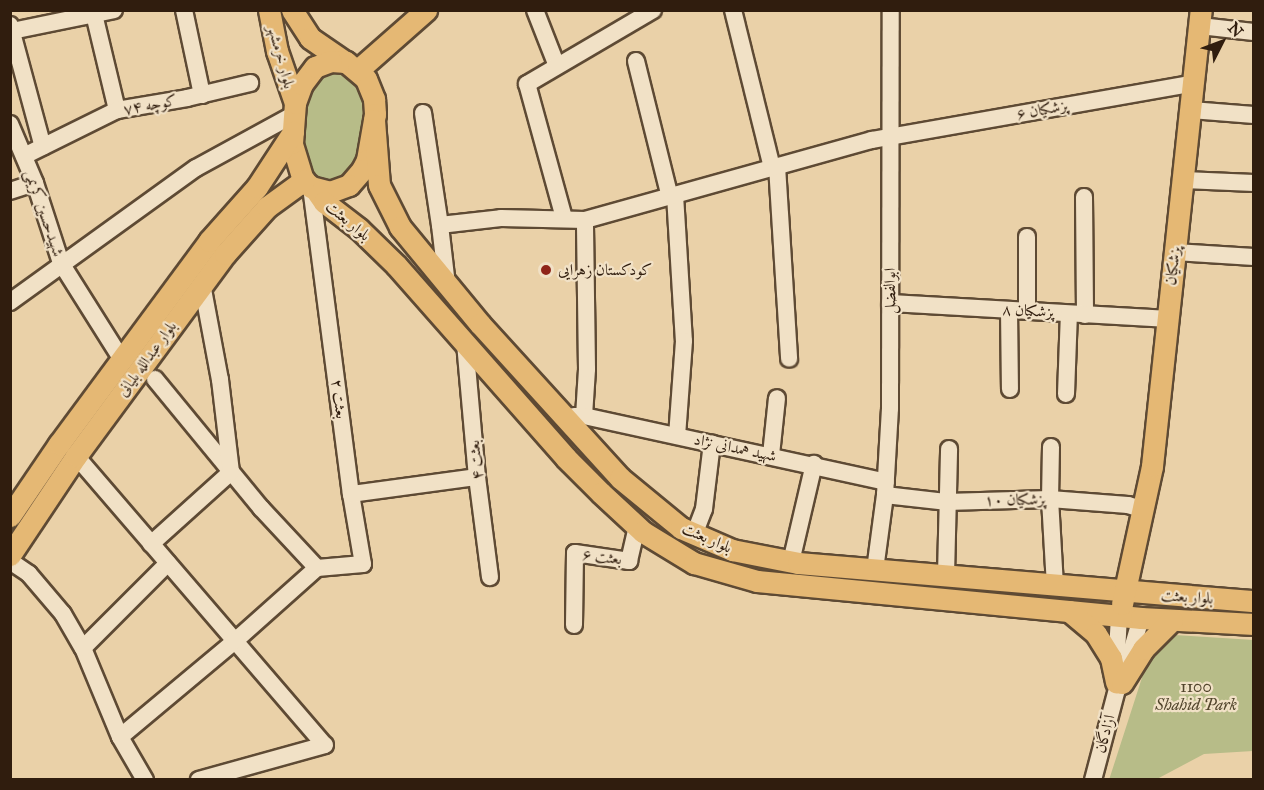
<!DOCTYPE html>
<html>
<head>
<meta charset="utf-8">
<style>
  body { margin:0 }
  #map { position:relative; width:1264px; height:790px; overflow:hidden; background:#ead1a8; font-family:"IM FELL Great Primer",Amiri,serif }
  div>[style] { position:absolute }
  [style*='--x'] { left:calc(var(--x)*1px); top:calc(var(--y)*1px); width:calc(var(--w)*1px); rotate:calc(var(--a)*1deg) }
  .green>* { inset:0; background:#b7bc88 }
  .roads { filter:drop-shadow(2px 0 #5e4a34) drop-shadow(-2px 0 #5e4a34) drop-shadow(0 2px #5e4a34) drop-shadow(0 -2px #5e4a34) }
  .minor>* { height:16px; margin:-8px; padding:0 8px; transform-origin:8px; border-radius:8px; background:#f1e1c6 }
  .major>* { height:21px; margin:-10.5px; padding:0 10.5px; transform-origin:10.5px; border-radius:10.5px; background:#e5b874 }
  .dots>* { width:16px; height:16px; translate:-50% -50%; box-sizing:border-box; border:3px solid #f1e1c6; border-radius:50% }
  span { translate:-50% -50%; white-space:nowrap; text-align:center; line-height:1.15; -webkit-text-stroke:4.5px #f1e1c6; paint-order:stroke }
  .street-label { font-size:16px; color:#301d0e }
  .poi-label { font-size:16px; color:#301d0e }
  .left { translate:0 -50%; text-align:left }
  .park-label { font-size:16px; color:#52452c; font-style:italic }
  .frame { position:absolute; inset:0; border:12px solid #301d0e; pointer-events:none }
  .north { position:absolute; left:1192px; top:12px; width:60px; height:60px; -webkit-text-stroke:4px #f1e1c6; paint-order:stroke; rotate:48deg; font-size:16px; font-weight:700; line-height:24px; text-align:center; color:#301d0e }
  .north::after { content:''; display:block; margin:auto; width:21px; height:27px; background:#301d0e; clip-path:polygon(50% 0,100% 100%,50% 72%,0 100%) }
</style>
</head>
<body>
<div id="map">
  <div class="green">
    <i style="clip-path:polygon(344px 67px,364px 85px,365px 136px,349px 179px,320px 183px,308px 173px,300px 141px,309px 85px,320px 71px)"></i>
    <i style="clip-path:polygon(1175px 635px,1254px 640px,1253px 751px,1204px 754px,1157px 779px,1109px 780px,1148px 659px)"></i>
  </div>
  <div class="roads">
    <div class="minor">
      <i style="--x:93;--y:10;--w:103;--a:76.5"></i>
      <i style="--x:184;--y:10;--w:87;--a:78"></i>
      <i style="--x:535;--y:10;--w:60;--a:68.6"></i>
      <i style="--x:733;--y:10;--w:163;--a:76.1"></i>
      <i style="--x:10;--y:25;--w:126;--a:74.9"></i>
      <i style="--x:1200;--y:26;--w:54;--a:6.3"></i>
      <i style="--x:12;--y:31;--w:104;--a:-11.6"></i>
      <i style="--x:636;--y:61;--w:140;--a:76"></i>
      <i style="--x:1191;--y:110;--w:63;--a:4.5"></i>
      <i style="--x:423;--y:113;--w:113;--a:81.4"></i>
      <i style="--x:10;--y:124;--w:64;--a:67"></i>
      <i style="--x:35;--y:183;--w:84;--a:72"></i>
      <i style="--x:61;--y:263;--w:115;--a:57.8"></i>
      <i style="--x:24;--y:156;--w:104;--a:-26.3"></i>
      <i style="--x:117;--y:110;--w:71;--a:-9.7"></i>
      <i style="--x:187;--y:98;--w:65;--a:-13.4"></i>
      <i style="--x:777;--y:166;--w:193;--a:86.4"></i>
      <i style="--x:1184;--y:180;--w:70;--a:2.5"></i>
      <i style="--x:311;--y:187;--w:310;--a:82.6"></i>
      <i style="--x:351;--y:494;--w:71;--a:80.3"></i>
      <i style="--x:363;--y:564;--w:46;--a:175"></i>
      <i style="--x:10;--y:191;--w:26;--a:-18"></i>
      <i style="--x:675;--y:195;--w:146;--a:86.5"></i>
      <i style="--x:684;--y:341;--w:95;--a:94.2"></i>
      <i style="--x:1084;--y:197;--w:118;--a:89.5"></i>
      <i style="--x:564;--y:218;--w:139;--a:-105.4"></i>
      <i style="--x:527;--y:84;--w:146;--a:-30.4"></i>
      <i style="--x:1027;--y:237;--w:74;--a:90"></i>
      <i style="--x:1175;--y:252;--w:79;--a:3.6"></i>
      <i style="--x:447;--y:285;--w:60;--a:-96.7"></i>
      <i style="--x:440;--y:225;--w:61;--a:-6.5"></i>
      <i style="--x:501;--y:218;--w:84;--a:1.4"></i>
      <i style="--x:585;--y:220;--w:298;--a:-15.6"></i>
      <i style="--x:872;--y:140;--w:327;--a:-10"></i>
      <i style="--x:10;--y:302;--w:229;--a:-35.8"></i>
      <i style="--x:196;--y:168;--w:111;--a:-28.7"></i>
      <i style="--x:890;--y:303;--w:276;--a:3.3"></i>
      <i style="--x:1009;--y:310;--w:79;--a:89.3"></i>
      <i style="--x:465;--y:343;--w:135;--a:84.9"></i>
      <i style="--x:477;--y:477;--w:101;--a:82.6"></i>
      <i style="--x:155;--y:379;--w:167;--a:50.6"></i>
      <i style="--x:261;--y:508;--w:82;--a:47"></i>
      <i style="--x:1066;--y:394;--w:80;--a:-87.9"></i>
      <i style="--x:574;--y:416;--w:10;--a:0"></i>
      <i style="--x:584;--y:416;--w:47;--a:-86.3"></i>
      <i style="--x:587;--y:369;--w:149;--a:-90.8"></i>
      <i style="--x:584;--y:416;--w:309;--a:12.3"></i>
      <i style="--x:1051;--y:447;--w:52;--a:91.1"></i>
      <i style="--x:1050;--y:499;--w:86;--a:86.7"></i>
      <i style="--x:771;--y:455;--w:57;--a:-84"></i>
      <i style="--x:76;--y:456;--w:381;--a:49.3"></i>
      <i style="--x:325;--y:745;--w:131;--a:164.5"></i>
      <i style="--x:351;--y:494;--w:127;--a:-7.7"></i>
      <i style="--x:885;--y:495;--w:61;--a:6.5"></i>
      <i style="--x:946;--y:502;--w:104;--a:-1.7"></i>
      <i style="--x:1050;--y:499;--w:78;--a:4.4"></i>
      <i style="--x:1128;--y:505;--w:17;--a:17"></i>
      <i style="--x:694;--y:535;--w:28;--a:-69"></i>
      <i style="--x:704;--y:509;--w:66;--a:-83.1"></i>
      <i style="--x:151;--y:544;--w:108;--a:-42"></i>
      <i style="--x:231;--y:472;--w:93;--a:-96.8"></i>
      <i style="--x:220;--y:380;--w:98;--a:-100.6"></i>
      <i style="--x:10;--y:561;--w:23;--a:34"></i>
      <i style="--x:29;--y:574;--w:52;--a:49.6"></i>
      <i style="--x:63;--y:614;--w:39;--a:60"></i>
      <i style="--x:83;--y:648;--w:96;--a:67.4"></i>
      <i style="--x:120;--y:737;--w:50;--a:59.8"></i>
      <i style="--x:791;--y:562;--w:101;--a:-76.8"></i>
      <i style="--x:875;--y:570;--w:76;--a:-82.4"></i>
      <i style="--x:885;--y:495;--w:87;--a:-86.7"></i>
      <i style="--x:890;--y:408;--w:398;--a:-89.9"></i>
      <i style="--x:946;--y:575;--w:126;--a:-88.6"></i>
      <i style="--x:574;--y:625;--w:72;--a:-89.2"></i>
      <i style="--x:575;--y:553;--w:55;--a:8.4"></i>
      <i style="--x:629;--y:561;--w:36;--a:-77"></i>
      <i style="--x:83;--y:648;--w:120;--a:-45"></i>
      <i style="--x:1116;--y:671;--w:55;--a:-86.9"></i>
      <i style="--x:120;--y:737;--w:150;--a:-39.9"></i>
      <i style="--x:235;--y:641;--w:110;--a:-41.7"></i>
      <i style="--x:1093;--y:780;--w:94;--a:-75.2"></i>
      <i style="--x:1117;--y:689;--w:8;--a:-50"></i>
      <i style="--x:1122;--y:683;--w:68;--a:-73.7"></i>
    </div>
    <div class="major">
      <i style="--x:269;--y:10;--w:42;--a:79"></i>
      <i style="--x:277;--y:51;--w:55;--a:70.9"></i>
      <i style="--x:292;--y:10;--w:33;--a:57"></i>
      <i style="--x:310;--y:38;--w:42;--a:34.4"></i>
      <i style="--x:331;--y:61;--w:15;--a:4"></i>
      <i style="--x:346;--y:62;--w:26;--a:40"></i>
      <i style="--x:366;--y:79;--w:22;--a:68"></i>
      <i style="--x:374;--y:99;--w:15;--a:86"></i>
      <i style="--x:375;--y:114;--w:47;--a:99.9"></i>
      <i style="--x:367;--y:160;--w:11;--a:117"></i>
      <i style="--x:362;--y:170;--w:20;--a:131"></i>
      <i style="--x:349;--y:185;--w:20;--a:160"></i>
      <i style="--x:330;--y:192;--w:20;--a:-165"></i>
      <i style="--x:311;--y:187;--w:11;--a:-139"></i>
      <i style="--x:303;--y:180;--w:39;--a:-107"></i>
      <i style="--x:292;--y:143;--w:40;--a:-85.7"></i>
      <i style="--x:295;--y:103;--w:20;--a:-70"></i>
      <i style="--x:302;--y:84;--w:21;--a:-53"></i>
      <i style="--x:315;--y:67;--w:17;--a:-21"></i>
      <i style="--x:358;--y:70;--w:91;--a:-41.4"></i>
      <i style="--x:374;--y:120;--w:65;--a:85.6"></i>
      <i style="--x:379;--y:185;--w:47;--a:63.4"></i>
      <i style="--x:400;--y:227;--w:126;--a:50.5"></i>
      <i style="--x:480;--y:324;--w:208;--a:47.7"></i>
      <i style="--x:620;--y:478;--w:79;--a:39.3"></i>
      <i style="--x:681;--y:528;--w:56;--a:23.3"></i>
      <i style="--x:732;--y:550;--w:67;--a:11.1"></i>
      <i style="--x:798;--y:563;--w:458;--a:4.8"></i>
      <i style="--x:315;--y:189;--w:16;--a:55"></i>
      <i style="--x:324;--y:202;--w:44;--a:37.6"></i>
      <i style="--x:359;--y:229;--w:52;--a:44.2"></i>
      <i style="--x:396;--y:265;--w:257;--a:48.6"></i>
      <i style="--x:566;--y:458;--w:49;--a:45"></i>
      <i style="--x:601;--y:493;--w:57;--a:42.9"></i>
      <i style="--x:643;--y:532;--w:60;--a:31.3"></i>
      <i style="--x:694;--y:563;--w:66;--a:15.9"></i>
      <i style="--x:757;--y:581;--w:386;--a:5.5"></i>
      <i style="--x:1141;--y:618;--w:113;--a:3"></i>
      <i style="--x:10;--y:516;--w:87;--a:-55.8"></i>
      <i style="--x:59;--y:444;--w:252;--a:-53.5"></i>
      <i style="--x:209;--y:241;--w:72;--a:-48.4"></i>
      <i style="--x:257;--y:187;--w:66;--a:-56.8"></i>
      <i style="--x:10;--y:555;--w:119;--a:-56.3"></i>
      <i style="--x:76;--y:456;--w:251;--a:-53.6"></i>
      <i style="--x:225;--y:254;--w:63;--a:-48.2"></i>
      <i style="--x:267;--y:207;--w:46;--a:-36.1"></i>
      <i style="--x:1122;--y:604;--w:141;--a:-77.7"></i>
      <i style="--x:1152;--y:466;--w:459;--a:-83.9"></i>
      <i style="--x:1069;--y:611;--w:35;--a:40"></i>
      <i style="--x:1096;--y:634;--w:28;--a:58"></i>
      <i style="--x:1111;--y:658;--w:25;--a:78"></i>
      <i style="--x:1122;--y:683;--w:40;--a:-58"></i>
      <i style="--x:1143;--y:649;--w:41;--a:-45"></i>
    </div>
  </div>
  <div class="dots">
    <i style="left:546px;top:270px;background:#8f2418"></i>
  </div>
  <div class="street-label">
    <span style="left:281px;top:57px;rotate:75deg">بلوار خرمشهر</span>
    <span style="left:150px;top:105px;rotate:-10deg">کوچه ۷۴</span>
    <span style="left:1042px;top:110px;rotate:-11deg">پزشکیان ۶</span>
    <span style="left:44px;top:213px;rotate:71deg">شهیدحسین کریمی</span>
    <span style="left:348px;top:221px;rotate:40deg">بلوار بعثت</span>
    <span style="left:1173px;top:266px;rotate:-83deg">پزشکیان</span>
    <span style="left:890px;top:291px;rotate:-90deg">ابوالفضل</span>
    <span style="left:1028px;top:311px;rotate:3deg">پزشکیان ۸</span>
    <span style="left:147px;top:359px;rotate:-54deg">بلوار عبدالله بلیانی</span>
    <span style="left:339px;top:399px;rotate:83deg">بعثت ۲</span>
    <span style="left:735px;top:448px;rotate:12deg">شهید همدانی نژاد</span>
    <span style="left:476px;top:460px;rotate:-96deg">بعثت ۴</span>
    <span style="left:1015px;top:500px;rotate:-1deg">پزشکیان ۱۰</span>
    <span style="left:707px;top:538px;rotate:24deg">بلوار بعثت</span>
    <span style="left:602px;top:557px;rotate:7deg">بعثت ۶</span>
    <span style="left:1187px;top:597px;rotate:4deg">بلوار بعثت</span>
    <span style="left:1105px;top:734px;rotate:-75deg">آزادگان</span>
  </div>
  <div class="poi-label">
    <span class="left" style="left:558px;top:270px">کودکستان زهرایی</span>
  </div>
  <div class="park-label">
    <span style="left:1196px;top:696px">1100<br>Shahid Park</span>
  </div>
  <div class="frame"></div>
  <div class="north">N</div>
</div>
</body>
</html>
